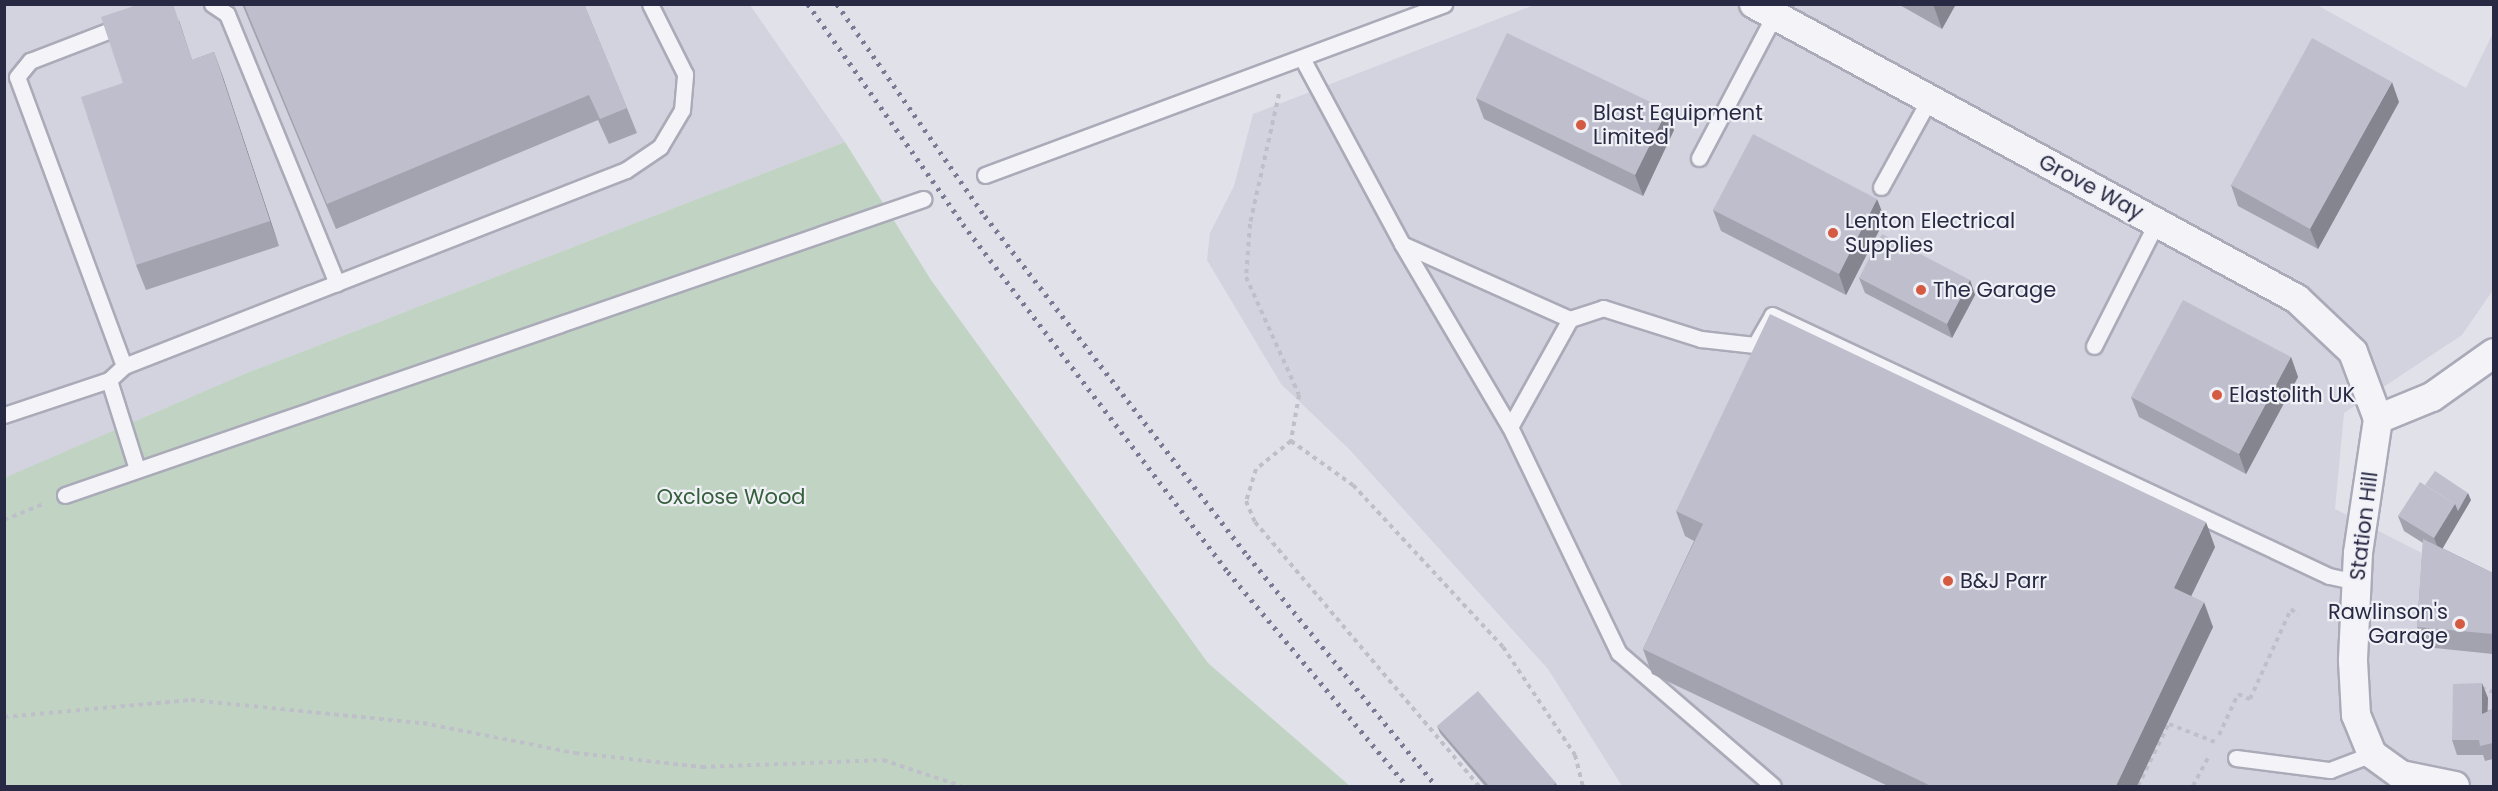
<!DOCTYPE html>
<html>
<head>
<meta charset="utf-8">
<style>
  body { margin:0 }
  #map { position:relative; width:2498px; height:791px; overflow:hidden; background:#e1e1ea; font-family:Poppins,sans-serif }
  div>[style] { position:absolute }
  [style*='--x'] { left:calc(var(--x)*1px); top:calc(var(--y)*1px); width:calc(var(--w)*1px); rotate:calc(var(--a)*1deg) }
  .built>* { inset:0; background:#d3d3df }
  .green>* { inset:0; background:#c1d4c3 }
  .path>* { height:4px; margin-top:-2px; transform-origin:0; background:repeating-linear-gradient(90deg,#bfbfc9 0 4.5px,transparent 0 9px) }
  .roads { filter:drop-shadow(2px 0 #aaaab8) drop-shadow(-2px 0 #aaaab8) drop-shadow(0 2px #aaaab8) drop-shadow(0 -2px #aaaab8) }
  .service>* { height:15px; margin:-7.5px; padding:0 7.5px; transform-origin:7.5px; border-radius:7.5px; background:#f4f4f8 }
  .minor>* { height:28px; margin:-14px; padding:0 14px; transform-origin:14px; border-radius:14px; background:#f4f4f8 }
  .rail>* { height:4.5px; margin-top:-2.25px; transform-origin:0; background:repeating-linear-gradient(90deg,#797b94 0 3px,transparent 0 9px) }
  .wall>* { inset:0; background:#a3a3b0 }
  .shaded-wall>* { inset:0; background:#858590 }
  .building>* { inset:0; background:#bebecd }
  .dots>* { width:16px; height:16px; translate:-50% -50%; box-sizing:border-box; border:3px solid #f0f1f7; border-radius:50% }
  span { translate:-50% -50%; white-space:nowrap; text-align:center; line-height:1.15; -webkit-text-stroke:4.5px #f0f1f7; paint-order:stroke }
  .poi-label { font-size:21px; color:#282943 }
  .left { translate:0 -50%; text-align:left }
  .right { translate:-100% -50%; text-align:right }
  .street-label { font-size:21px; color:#282943 }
  .park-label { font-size:21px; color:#355f3a }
  .frame { position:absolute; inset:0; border:6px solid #282943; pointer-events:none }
</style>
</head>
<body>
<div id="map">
  <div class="built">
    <i style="clip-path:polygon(4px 5px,750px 5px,845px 142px,244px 374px,5px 478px)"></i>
    <i style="clip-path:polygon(1534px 5px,2317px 5px,2466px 88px,2493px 33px,2493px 290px,2462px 335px,2344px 413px,2335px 509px,2493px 589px,2493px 786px,1622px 786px,1548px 669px,1349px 449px,1281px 384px,1207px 260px,1210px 233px,1234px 186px,1253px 114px)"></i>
  </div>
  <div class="green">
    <i style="clip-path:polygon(845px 142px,931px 280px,1208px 663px,1350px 786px,5px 786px,4px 478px,244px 374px)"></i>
  </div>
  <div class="path">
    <i style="--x:1279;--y:94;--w:133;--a:102.6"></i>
    <i style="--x:1250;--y:224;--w:53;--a:94.3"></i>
    <i style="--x:1246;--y:277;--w:129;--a:65.8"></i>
    <i style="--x:1299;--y:395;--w:47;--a:99.9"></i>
    <i style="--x:1291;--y:441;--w:45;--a:141.3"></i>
    <i style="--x:1256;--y:469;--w:34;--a:107"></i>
    <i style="--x:1246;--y:501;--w:23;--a:67"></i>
    <i style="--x:1255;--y:522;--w:346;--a:49.7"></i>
    <i style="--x:1291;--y:441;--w:76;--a:35.4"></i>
    <i style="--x:1353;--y:485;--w:221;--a:47.2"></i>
    <i style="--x:1503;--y:647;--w:130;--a:56.3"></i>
    <i style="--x:1575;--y:755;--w:32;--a:76"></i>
    <i style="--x:4;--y:520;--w:42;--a:-22.3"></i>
    <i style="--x:2481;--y:688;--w:14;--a:17"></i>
    <i style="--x:4;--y:717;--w:188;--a:-5.2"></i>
    <i style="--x:191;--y:700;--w:233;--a:5.7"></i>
    <i style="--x:423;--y:723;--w:155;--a:11.2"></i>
    <i style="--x:575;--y:753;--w:128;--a:6.3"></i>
    <i style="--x:702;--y:767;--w:181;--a:-2.2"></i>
    <i style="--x:883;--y:760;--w:82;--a:18.4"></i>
    <i style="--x:2169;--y:724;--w:49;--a:21.4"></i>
    <i style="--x:2219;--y:735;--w:45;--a:-65.1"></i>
    <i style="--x:2238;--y:694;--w:13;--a:23"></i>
    <i style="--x:2250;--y:699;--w:99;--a:-65.5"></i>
    <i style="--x:2291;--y:609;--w:9;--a:41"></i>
    <i style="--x:2138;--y:786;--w:70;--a:-63.8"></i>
    <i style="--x:2193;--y:786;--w:32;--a:-62"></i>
  </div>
  <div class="roads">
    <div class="service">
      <i style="--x:212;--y:4;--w:18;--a:34"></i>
      <i style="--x:227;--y:14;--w:291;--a:67.8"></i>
      <i style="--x:1303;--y:60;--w:209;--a:61.7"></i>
      <i style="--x:1402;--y:244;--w:212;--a:59.5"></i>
      <i style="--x:1510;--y:427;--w:251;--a:64.3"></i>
      <i style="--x:1619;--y:653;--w:203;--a:40.8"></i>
      <i style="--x:1699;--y:158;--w:161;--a:-62.2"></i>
      <i style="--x:985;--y:175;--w:490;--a:-20.4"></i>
      <i style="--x:1881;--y:187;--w:102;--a:-61.2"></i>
      <i style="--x:1402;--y:244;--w:184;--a:24.1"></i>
      <i style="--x:1570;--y:319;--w:35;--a:-18"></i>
      <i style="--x:1603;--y:308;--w:103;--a:17.6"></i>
      <i style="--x:1701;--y:339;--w:54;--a:6.3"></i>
      <i style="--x:1755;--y:345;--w:34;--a:-60"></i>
      <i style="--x:1772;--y:315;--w:615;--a:25.11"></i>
      <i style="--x:2329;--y:576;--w:29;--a:12"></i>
      <i style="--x:2094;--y:346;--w:139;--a:-63.1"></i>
      <i style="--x:124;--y:366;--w:308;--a:-110.3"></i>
      <i style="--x:17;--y:77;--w:21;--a:-51"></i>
      <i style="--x:30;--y:61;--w:103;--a:-21.1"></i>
      <i style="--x:4;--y:415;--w:111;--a:-18.4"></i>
      <i style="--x:1510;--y:427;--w:124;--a:-60.9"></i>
      <i style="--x:137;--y:469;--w:93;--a:-107.5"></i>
      <i style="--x:109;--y:380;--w:21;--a:-43"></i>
      <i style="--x:124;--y:366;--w:539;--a:-21.33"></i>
      <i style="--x:626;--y:170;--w:41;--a:-34.1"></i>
      <i style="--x:660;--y:147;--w:43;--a:-59.3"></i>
      <i style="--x:682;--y:110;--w:36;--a:-85"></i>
      <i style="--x:685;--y:74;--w:78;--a:-116.6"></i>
      <i style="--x:65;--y:495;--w:908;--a:-19.03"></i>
      <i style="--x:2236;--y:758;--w:95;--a:7.3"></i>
      <i style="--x:2330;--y:770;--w:45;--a:-20.9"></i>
    </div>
    <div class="minor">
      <i style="--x:1754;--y:4;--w:618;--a:28.51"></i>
      <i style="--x:2297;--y:299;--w:77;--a:43.4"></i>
      <i style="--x:2353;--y:352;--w:72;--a:69.5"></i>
      <i style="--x:2378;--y:419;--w:135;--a:98.5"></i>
      <i style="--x:2358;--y:553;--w:108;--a:92.7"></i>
      <i style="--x:2353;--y:661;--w:54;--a:86.8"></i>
      <i style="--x:2356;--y:715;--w:42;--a:67.7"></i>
      <i style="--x:2372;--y:754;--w:36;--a:36"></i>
      <i style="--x:2401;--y:775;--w:55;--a:11.5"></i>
      <i style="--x:2378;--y:419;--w:58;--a:-22.2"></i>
      <i style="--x:2432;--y:397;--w:76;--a:-35.4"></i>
    </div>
  </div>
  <div class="rail">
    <i style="--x:808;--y:4;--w:269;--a:54.8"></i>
    <i style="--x:963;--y:224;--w:437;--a:52.7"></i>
    <i style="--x:1228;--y:572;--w:279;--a:50.1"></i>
    <i style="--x:837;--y:4;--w:259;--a:55.1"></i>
    <i style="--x:985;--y:216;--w:430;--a:52.3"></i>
    <i style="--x:1248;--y:556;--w:297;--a:50.7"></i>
  </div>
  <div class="wall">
    <i style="clip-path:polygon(242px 4px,584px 4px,627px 108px,637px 133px,609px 144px,598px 120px,336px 229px)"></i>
    <i style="clip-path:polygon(1898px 4px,1956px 4px,1942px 29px)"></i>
    <i style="clip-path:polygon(179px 20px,192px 60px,214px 52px,279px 246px,146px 290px,136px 265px)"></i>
    <i style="clip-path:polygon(1476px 98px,1674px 130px,1643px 196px,1484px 119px)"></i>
    <i style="clip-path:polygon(2399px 102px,2318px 249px,2238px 206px,2231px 185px)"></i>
    <i style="clip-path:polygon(1713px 210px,1885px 219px,1846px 295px,1721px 231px)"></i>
    <i style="clip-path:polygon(1859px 278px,1970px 280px,1975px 295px,1952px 338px,1865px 293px)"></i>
    <i style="clip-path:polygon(2291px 357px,2298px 377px,2246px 474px,2139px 417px,2131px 397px)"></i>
    <i style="clip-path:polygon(2471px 500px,2442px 548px,2493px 573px,2493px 654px,2425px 647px,2417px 627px,2423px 543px,2404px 531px,2398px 516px)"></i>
    <i style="clip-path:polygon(1676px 511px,2215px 547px,2191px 596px,2213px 627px,2137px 786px,1888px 786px,1652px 674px,1643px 649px,1694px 541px,1685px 536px)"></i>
    <i style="clip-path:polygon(2488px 698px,2487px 711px,2493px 709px,2493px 759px,2485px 761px,2483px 755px,2457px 755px,2452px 740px)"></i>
    <i style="clip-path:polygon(1437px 726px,1556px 783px,1557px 786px,1485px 786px,1440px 733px)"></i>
  </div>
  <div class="shaded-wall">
    <i style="clip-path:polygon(1933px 4px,1956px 4px,1942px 29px)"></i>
    <i style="clip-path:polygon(214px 52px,223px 77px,279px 246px,270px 221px)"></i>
    <i style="clip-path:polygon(2392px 82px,2399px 102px,2318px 249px,2310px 229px)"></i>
    <i style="clip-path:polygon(1667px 110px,1674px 130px,1643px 196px,1635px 175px)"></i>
    <i style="clip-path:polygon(1877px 199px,1885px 219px,1846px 295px,1839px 274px)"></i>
    <i style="clip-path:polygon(1970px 280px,1975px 295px,1952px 338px,1947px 324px)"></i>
    <i style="clip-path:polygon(2291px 357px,2298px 377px,2246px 474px,2239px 454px)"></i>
    <i style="clip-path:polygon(2468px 493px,2471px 500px,2440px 553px,2434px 538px,2455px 504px)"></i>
    <i style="clip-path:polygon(2206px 522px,2215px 547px,2183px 613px,2174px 588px)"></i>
    <i style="clip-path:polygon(2204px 602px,2213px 627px,2137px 786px,2116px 786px)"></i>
    <i style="clip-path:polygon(2482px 683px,2488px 698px,2487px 729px,2482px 714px)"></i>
  </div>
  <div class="building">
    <i style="clip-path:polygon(140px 4px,173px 4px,192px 60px,214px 52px,270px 221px,136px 265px,81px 97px,123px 83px,101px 17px)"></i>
    <i style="clip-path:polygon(244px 4px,584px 4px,627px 108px,600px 119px,589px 95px,327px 204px)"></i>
    <i style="clip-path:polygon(1507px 33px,1667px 110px,1635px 175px,1476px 98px)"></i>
    <i style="clip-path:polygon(2312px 38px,2392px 82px,2310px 229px,2231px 185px)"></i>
    <i style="clip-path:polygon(1753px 134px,1877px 199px,1839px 274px,1713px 210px)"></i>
    <i style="clip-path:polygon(1882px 234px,1970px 280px,1947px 324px,1859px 278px)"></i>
    <i style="clip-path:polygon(2183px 300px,2291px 357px,2239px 454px,2131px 397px)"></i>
    <i style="clip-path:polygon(1770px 314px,2206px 522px,2174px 588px,2204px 602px,2116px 786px,1931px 786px,1643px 649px,1703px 524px,1676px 511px)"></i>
    <i style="clip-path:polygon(2435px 471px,2468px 493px,2458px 511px,2455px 504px,2425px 485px)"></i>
    <i style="clip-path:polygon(2420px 482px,2455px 504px,2434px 538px,2398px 516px)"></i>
    <i style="clip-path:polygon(2423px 539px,2493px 573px,2493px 634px,2417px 627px)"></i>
    <i style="clip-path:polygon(2482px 683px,2482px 714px,2493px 709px,2493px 743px,2480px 746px,2479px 740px,2452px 740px,2453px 684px)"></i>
    <i style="clip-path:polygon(1478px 691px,1556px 783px,1552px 786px,1489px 786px,1437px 726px)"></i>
  </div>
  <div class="dots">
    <i style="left:1581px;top:125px;background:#d45a41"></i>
    <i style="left:1833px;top:233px;background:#d45a41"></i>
    <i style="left:1921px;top:290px;background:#d45a41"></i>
    <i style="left:2217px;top:395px;background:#d45a41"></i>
    <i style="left:1948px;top:581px;background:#d45a41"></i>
    <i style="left:2460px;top:624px;background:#d45a41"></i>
  </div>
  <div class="poi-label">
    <span class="left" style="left:1593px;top:125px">Blast Equipment<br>Limited</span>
    <span class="left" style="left:1845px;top:233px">Lenton Electrical<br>Supplies</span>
    <span class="left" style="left:1933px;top:290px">The Garage</span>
    <span class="left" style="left:2229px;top:395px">Elastolith UK</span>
    <span class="left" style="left:1960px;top:581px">B&amp;J Parr</span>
    <span class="right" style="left:2448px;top:624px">Rawlinson's<br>Garage</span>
  </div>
  <div class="street-label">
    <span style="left:2091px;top:187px;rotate:28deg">Grove Way</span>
    <span style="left:2364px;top:526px;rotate:-83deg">Station Hill</span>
  </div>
  <div class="park-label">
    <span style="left:731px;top:497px">Oxclose Wood</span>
  </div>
  <div class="frame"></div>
</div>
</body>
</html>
